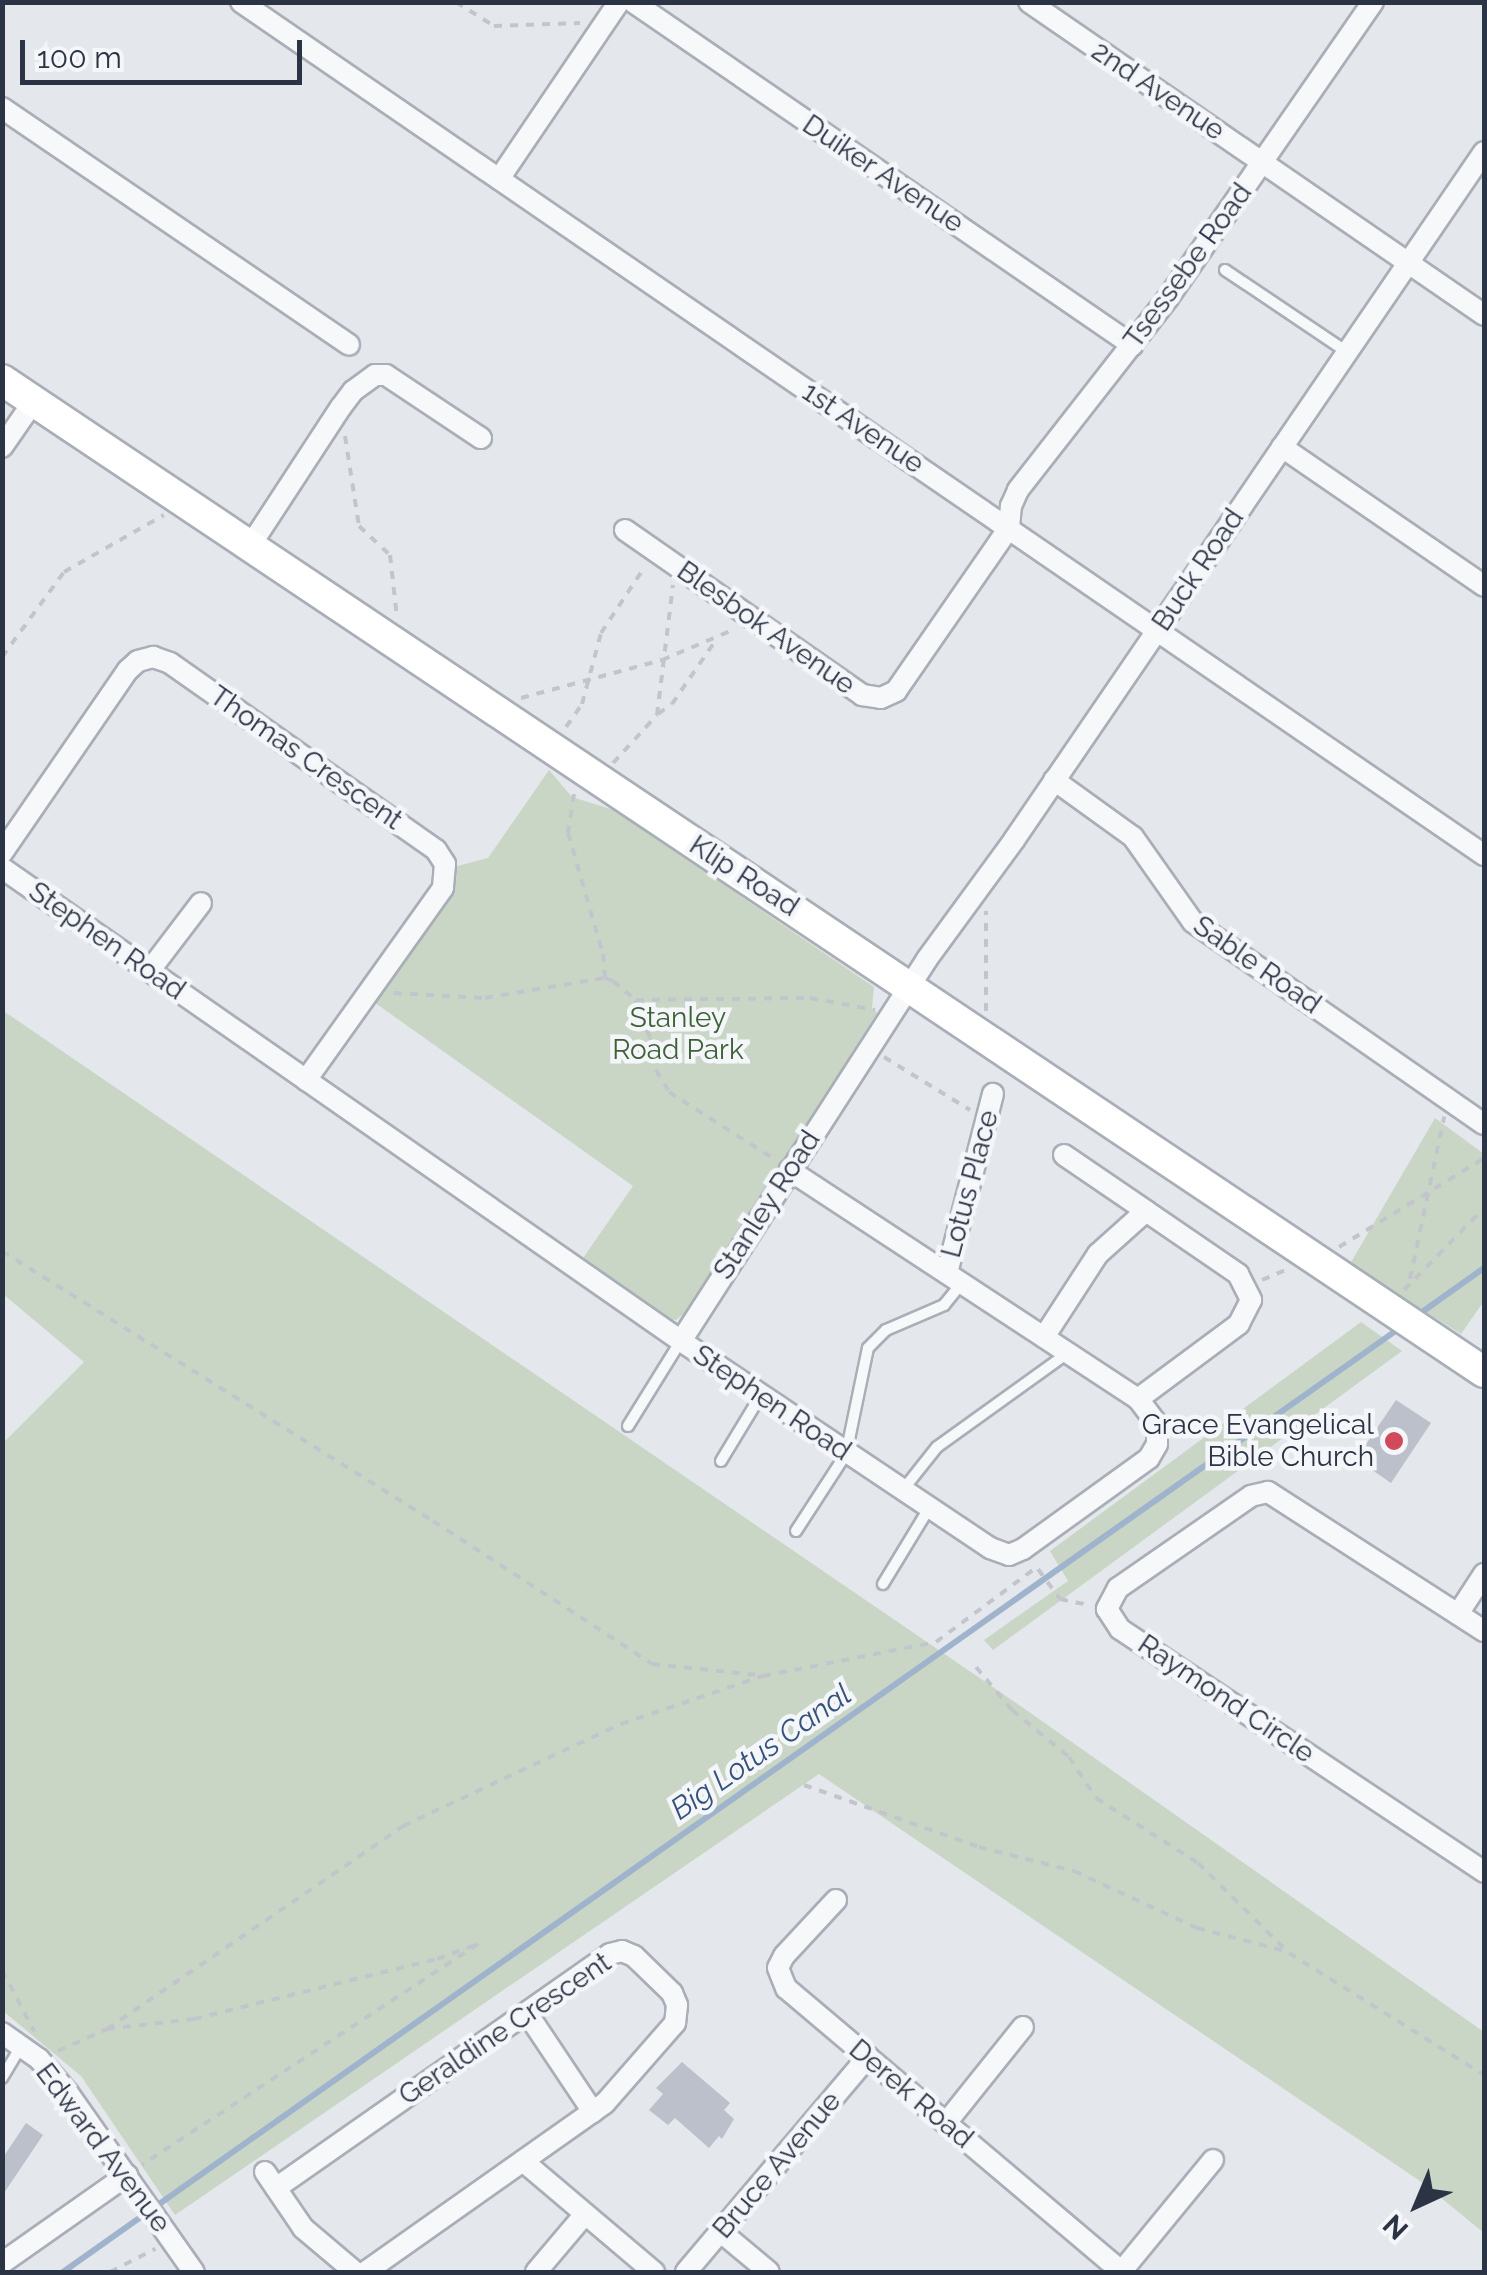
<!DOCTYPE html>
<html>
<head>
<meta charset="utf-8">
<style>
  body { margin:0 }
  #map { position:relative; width:1487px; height:2275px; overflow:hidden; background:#e4e7ec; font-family:Raleway,sans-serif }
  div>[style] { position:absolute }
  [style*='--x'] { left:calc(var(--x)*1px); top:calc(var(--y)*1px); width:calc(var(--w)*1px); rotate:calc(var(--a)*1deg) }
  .green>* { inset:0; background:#c9d6c5 }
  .stream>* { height:6px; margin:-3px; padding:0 3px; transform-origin:3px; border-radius:3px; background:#9fb4cc }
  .building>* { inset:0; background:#bbc0ca }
  .path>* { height:4px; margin-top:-2px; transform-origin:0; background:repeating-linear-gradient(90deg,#c2c5cb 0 8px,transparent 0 16px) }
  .roads { filter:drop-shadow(2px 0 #a9aeb7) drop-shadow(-2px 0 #a9aeb7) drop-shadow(0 2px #a9aeb7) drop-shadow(0 -2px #a9aeb7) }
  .lane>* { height:10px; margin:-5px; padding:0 5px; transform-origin:5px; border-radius:5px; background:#f7f8fa }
  .street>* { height:20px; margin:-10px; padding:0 10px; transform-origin:10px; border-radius:10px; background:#f7f8fa }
  .secondary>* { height:30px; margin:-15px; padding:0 15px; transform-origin:15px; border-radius:15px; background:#fff }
  .dots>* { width:28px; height:28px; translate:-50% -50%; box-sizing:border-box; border:5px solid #f4f6f9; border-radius:50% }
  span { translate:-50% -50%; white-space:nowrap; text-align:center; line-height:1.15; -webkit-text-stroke:9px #f4f6f9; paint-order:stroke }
  .street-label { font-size:28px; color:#2b3445 }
  .park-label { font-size:28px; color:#3f6138 }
  .poi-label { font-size:28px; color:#2b3445 }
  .right { translate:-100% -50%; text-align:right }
  .water-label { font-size:30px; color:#34527a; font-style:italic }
  .frame { position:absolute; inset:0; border:5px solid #2b3445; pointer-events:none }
  .north { position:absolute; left:1367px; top:2155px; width:100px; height:100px; -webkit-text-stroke:8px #f4f6f9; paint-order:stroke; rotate:224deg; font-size:28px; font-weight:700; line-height:40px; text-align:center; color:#2b3445 }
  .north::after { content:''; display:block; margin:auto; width:35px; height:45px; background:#2b3445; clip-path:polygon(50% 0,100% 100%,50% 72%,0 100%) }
  .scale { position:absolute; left:20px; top:40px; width:282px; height:45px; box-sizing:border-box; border:5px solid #2b3445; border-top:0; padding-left:12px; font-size:30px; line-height:35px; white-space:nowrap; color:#2b3445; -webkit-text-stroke:8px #f4f6f9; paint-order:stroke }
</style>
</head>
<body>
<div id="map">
  <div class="green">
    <i style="clip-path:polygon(549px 770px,572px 797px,614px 810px,874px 987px,872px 1008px,877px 1013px,690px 1309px,676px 1320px,666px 1319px,581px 1261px,633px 1186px,371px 1000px,454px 867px,488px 858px)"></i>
    <i style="clip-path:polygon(2px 1010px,1022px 1707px,1484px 2032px,1484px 2233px,1423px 2183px,819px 1774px,175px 2215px,81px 2076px,3px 2011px,3px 1443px,84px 1362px,3px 1294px)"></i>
    <i style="clip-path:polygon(1435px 1118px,1484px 1154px,1484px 1301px,1461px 1334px,1350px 1264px)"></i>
    <i style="clip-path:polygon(1361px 1322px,1402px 1351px,993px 1650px,984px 1640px,1068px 1581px,1050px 1551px)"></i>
  </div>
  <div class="stream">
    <i style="--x:1415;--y:1317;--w:85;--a:-35.4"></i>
    <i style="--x:63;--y:2272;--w:1638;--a:-35.23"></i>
  </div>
  <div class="building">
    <i style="clip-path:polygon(1396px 1400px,1431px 1423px,1391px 1483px,1356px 1459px)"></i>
    <i style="clip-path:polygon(682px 2062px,730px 2103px,724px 2110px,734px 2119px,722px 2139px,719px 2136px,709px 2148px,675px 2118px,668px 2125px,649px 2110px,663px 2094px,656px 2088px)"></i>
    <i style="clip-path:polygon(26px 2123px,43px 2135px,2px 2196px,2px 2159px)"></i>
  </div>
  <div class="path">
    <i style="--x:456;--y:2;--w:45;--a:32.3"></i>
    <i style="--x:494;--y:26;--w:86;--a:-2"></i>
    <i style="--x:345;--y:436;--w:91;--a:81.2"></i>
    <i style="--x:359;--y:526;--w:42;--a:43.1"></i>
    <i style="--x:390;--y:555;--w:62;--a:83.6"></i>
    <i style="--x:2;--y:657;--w:105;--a:-53.9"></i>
    <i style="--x:64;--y:572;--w:115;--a:-29.7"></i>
    <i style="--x:521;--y:698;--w:146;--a:-15.1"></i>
    <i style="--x:662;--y:660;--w:79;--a:-23"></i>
    <i style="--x:658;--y:714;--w:17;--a:-36"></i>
    <i style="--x:672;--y:704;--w:78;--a:-55.5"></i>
    <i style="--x:566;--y:727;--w:28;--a:-55"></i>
    <i style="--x:582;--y:704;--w:73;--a:-75"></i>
    <i style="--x:601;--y:633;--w:78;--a:-56.5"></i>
    <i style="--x:613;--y:763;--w:65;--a:-47.5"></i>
    <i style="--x:657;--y:715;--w:131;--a:-83"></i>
    <i style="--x:574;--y:794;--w:39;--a:99"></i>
    <i style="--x:568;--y:833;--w:126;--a:73.9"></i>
    <i style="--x:603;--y:954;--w:24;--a:85"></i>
    <i style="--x:394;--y:993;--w:91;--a:3.1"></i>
    <i style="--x:485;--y:998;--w:122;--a:-9.5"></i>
    <i style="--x:605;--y:978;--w:9;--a:21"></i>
    <i style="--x:613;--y:981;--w:30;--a:40"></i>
    <i style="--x:636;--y:1000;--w:40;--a:69.8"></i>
    <i style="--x:650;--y:1038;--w:33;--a:79"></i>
    <i style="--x:656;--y:1070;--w:26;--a:59"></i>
    <i style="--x:669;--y:1092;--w:125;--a:32.5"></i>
    <i style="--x:636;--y:1000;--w:174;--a:-0.7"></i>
    <i style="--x:810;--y:998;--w:66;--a:10.5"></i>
    <i style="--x:986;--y:1011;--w:100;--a:-90"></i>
    <i style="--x:884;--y:1057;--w:101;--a:31.6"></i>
    <i style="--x:1339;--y:1247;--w:170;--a:-31.5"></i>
    <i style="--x:2;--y:1251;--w:509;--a:32.07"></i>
    <i style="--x:433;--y:1521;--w:262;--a:33.1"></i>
    <i style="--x:652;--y:1664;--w:106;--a:6"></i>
    <i style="--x:1410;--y:1279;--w:166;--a:-78.1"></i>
    <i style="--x:1262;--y:1280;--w:25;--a:-23"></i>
    <i style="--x:1404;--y:1290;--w:115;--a:-45.7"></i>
    <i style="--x:1038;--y:1569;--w:37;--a:54"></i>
    <i style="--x:1060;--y:1599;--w:29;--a:12"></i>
    <i style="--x:976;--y:1667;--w:56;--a:50.1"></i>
    <i style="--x:1012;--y:1710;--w:74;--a:39.5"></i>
    <i style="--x:1069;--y:1757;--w:49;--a:56.6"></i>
    <i style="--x:1096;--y:1798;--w:121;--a:32.5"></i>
    <i style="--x:1198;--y:1863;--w:128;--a:44.7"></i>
    <i style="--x:1289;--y:1953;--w:230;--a:32"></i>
    <i style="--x:804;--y:1785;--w:186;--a:19.5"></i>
    <i style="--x:979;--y:1847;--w:98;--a:14.2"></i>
    <i style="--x:1074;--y:1871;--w:136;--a:24.9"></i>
    <i style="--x:1197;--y:1928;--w:91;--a:14.6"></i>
    <i style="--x:2;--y:1970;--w:69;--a:62.3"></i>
    <i style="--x:107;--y:2029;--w:88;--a:-6.6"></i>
    <i style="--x:194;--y:2019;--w:250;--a:-13.9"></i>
    <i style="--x:437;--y:1959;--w:44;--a:-20.1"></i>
    <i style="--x:478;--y:1944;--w:402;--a:146.7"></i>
    <i style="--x:58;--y:2051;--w:54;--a:-24.2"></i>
    <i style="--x:107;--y:2029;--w:359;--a:-34.4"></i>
    <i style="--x:403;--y:1826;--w:241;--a:-25.1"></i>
    <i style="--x:621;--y:1724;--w:150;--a:-18.7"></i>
    <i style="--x:763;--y:1676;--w:176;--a:-11.1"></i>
    <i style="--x:936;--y:1642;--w:126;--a:-36.6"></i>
    <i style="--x:110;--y:2272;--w:51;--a:-27.1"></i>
  </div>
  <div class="roads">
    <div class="lane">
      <i style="--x:1225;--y:270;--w:147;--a:33.9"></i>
      <i style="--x:628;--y:1426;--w:99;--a:-58.2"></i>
      <i style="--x:721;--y:1461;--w:77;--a:-58.8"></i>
      <i style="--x:902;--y:1491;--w:56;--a:-51.5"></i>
      <i style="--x:937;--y:1447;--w:161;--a:-35.7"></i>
      <i style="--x:796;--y:1531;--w:92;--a:-57"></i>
      <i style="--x:846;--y:1454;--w:108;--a:-78.3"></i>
      <i style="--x:868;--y:1348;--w:25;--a:-45"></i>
      <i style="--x:886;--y:1330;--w:63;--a:-23.3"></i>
      <i style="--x:944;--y:1305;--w:28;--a:-51"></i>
      <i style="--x:883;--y:1584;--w:87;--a:-58.7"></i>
      <i style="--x:2;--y:2078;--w:37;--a:-59"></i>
    </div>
    <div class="street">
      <i style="--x:241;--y:2;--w:1508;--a:34.46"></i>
      <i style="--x:633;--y:2;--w:606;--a:34.5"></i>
      <i style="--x:1029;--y:2;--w:552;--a:34.52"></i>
      <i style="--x:2;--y:108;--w:420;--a:34.3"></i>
      <i style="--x:499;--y:179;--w:214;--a:-55.9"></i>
      <i style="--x:2;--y:447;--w:56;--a:-55.2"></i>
      <i style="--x:1282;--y:447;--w:245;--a:34.5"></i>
      <i style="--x:625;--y:530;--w:289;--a:34.8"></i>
      <i style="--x:862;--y:695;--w:19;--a:9"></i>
      <i style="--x:881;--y:698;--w:17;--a:-25"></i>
      <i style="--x:896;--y:691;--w:198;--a:-55.3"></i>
      <i style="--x:1009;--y:528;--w:22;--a:-85"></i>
      <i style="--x:1011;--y:506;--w:17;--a:-66"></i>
      <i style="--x:1018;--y:490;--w:244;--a:-52"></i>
      <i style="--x:1168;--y:298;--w:360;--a:-55.3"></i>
      <i style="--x:250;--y:546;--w:166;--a:-56.8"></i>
      <i style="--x:341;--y:407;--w:20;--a:-53"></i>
      <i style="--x:353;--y:391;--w:27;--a:-36"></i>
      <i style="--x:375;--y:375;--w:11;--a:0"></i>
      <i style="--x:386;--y:375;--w:114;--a:33.6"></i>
      <i style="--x:1054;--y:780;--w:97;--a:35.8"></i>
      <i style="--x:1133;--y:837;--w:104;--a:54.8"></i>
      <i style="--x:1193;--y:922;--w:354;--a:34.8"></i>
      <i style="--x:2;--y:853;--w:222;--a:-55.5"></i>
      <i style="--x:128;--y:670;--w:13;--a:-42"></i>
      <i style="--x:138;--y:661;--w:16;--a:-15"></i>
      <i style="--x:153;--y:657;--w:18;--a:19"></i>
      <i style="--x:170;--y:663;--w:325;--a:35.1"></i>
      <i style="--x:436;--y:850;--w:17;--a:57"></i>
      <i style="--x:445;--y:864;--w:24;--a:95"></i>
      <i style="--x:443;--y:888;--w:236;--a:125.5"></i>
      <i style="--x:2;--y:868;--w:828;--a:34.86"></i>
      <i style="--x:681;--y:1341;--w:372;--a:33.8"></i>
      <i style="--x:990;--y:1548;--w:20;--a:20"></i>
      <i style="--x:1009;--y:1555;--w:15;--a:-23"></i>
      <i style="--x:1023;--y:1549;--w:155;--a:-35.8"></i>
      <i style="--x:1149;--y:1458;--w:16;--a:-60"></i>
      <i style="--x:1157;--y:1444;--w:20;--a:-90"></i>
      <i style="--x:1157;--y:1424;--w:31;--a:-127"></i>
      <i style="--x:1138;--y:1399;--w:417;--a:-146.7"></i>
      <i style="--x:150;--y:970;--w:84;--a:-52.7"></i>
      <i style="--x:1064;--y:1155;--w:99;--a:34.3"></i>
      <i style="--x:947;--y:1273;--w:185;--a:-75.6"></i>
      <i style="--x:1044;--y:1337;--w:99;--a:-57"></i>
      <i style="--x:1098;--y:1254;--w:64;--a:-41.9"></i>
      <i style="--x:1146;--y:1211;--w:112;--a:34.4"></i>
      <i style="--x:1238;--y:1274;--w:29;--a:63"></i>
      <i style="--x:1251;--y:1300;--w:27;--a:117"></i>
      <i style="--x:1239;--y:1324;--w:126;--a:143.4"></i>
      <i style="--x:681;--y:1341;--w:454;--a:-57.2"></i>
      <i style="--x:927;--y:959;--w:147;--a:-53.8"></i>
      <i style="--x:1014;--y:840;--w:833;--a:-55.66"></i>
      <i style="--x:1458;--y:1614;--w:48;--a:-57"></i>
      <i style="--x:1484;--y:1631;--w:257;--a:-147.2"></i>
      <i style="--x:1268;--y:1492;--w:17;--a:167"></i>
      <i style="--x:1251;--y:1496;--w:162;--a:145.3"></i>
      <i style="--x:1118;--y:1588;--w:24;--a:118"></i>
      <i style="--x:1107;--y:1609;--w:24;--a:57"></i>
      <i style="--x:1120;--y:1629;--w:438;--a:33.7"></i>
      <i style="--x:836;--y:1900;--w:76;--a:132.9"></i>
      <i style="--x:784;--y:1956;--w:13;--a:117"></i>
      <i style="--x:778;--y:1968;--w:22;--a:68"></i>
      <i style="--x:786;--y:1988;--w:440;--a:40.2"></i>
      <i style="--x:527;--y:2013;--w:119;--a:56.3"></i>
      <i style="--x:2;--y:2033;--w:45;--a:35.1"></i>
      <i style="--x:39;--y:2059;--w:45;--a:49.5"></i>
      <i style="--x:68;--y:2093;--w:219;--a:54.9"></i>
      <i style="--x:946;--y:2123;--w:123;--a:-51.3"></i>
      <i style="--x:523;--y:2161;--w:172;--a:40.3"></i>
      <i style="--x:265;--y:2172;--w:68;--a:55.8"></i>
      <i style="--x:303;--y:2228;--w:68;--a:40.2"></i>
      <i style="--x:276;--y:2188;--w:408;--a:-35"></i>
      <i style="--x:610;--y:1954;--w:12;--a:-14"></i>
      <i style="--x:622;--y:1951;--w:13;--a:23"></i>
      <i style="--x:634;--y:1956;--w:53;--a:44.2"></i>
      <i style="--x:672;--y:1993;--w:13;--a:67"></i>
      <i style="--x:677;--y:2005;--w:18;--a:96"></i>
      <i style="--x:675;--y:2023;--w:106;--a:131.2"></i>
      <i style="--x:605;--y:2103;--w:294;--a:144.8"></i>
      <i style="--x:721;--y:2232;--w:62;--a:39.8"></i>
      <i style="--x:2;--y:2263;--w:153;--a:-35.1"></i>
      <i style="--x:536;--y:2272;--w:76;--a:-49.8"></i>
      <i style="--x:686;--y:2272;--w:282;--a:-49.8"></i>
      <i style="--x:1121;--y:2272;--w:145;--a:-50.6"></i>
    </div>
    <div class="secondary">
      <i style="--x:2;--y:380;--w:1783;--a:33.8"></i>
    </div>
  </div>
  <div class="dots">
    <i style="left:1394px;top:1441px;background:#d1495b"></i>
  </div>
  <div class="street-label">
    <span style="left:1158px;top:91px;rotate:34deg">2nd Avenue</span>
    <span style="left:883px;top:174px;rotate:34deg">Duiker Avenue</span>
    <span style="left:1188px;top:266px;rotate:-54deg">Tsessebe Road</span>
    <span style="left:863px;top:428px;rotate:34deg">1st Avenue</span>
    <span style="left:1198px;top:570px;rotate:-56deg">Buck Road</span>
    <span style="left:766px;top:628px;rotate:35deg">Blesbok Avenue</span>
    <span style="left:306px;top:758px;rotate:35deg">Thomas Crescent</span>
    <span style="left:744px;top:876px;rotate:33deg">Klip Road</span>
    <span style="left:107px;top:941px;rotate:35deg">Stephen Road</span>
    <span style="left:1257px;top:965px;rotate:35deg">Sable Road</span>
    <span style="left:970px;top:1184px;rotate:-75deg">Lotus Place</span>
    <span style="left:767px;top:1205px;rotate:-57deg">Stanley Road</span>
    <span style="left:772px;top:1403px;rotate:34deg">Stephen Road</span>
    <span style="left:1226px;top:1699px;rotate:34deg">Raymond Circle</span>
    <span style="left:505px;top:2029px;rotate:-34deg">Geraldine Crescent</span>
    <span style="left:911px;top:2094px;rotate:40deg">Derek Road</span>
    <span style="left:103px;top:2148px;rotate:53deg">Edward Avenue</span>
    <span style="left:777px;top:2165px;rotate:-50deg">Bruce Avenue</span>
  </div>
  <div class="park-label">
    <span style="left:678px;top:1034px">Stanley<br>Road Park</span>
  </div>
  <div class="poi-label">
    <span class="right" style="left:1374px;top:1441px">Grace Evangelical<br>Bible Church</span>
  </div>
  <div class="water-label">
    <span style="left:761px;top:1752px;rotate:-35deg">Big Lotus Canal</span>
  </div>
  <div class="frame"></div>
  <div class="north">N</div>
  <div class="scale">100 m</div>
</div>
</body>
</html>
